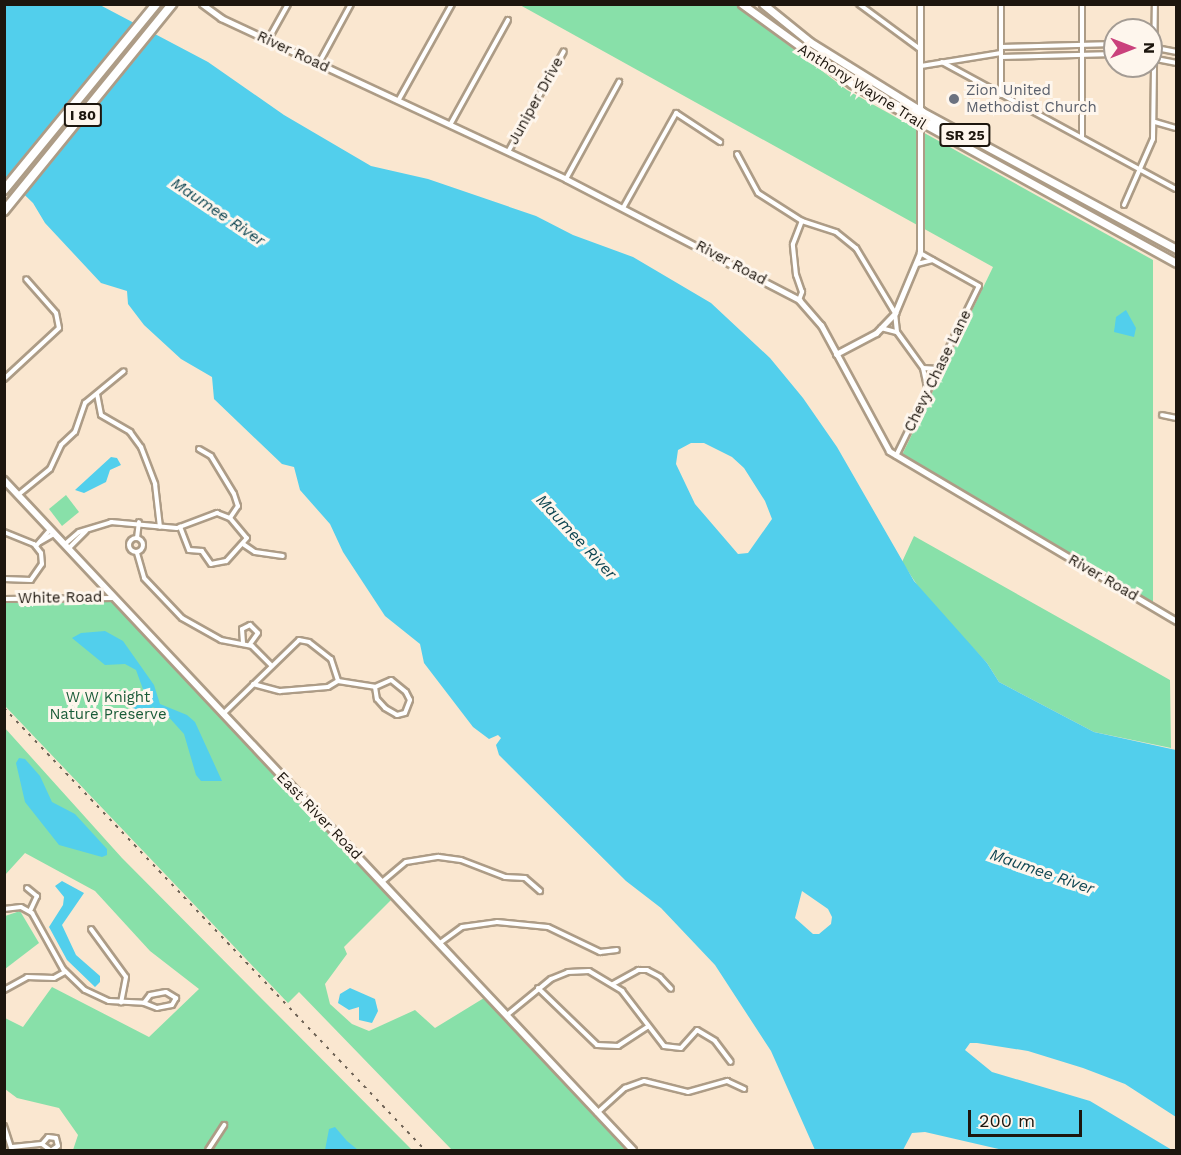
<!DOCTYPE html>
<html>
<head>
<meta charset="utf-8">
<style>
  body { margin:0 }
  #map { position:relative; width:1181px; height:1155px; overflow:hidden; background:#fae7d0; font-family:"Work Sans",sans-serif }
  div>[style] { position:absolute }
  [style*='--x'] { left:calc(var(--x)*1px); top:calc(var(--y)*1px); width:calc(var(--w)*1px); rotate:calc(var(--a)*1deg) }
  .green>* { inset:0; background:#88e0a9 }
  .water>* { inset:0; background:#52cfec }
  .pier>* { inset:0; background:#fae7d0 }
  .roads { filter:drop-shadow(2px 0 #ad9c86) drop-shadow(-2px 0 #ad9c86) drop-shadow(0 2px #ad9c86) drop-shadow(0 -2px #ad9c86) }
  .minor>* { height:4px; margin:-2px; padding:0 2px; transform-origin:2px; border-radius:2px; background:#fff }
  .minor>.ring { margin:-2px; padding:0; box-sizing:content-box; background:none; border:4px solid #fff; border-radius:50% }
  .tertiary>* { height:5px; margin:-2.5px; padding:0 2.5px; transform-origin:2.5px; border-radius:2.5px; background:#fff }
  .secondary>* { height:6px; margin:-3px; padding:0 3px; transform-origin:3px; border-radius:3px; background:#fff }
  .trunk>* { height:7px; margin:-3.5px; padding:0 3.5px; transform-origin:3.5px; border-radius:3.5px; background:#fff }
  .motorway>* { height:8px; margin:-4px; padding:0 4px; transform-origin:4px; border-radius:4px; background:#fff }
  .rail>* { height:1.5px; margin-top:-0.75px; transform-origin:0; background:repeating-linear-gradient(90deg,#6c6154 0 3px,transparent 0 9px) }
  .dots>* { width:16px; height:16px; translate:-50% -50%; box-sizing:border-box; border:3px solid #fef6ed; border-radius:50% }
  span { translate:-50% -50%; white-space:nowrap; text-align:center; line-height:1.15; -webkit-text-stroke:6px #fef6ed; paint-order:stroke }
  .shield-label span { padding:2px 4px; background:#fef6ed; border:2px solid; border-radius:4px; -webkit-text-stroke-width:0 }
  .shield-label { font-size:14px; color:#1d160e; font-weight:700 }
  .street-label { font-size:15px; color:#1d160e }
  .worship-label { font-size:15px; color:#5b616d }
  .left { translate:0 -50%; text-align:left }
  .park-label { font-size:15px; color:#1a5b38 }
  .water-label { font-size:16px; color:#0f4652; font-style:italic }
  .frame { position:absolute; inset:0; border:6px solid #1d160e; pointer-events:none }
  .north { position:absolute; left:1103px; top:18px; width:60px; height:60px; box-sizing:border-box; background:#fef6ed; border:2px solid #a49c94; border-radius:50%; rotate:90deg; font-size:16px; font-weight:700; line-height:24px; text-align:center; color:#1d160e }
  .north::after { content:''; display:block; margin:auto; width:21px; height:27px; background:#ca417c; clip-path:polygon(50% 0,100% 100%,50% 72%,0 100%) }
  .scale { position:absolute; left:968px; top:1110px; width:114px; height:27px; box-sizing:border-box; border:3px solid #1d160e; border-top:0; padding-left:8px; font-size:18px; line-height:21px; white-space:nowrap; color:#1d160e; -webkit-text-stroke:4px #fef6ed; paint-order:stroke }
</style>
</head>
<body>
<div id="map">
  <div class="green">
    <i style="clip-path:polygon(520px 5px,736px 5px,847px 90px,1153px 260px,1153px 602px,901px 457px,993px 267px)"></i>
    <i style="clip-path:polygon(66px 495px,79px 512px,62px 526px,49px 509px)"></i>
    <i style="clip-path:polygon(914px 536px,1170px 680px,1171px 748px,1094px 732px,999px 682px,987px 663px,925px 597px,902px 562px)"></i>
    <i style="clip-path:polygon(113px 601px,392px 899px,344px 947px,347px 954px,325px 984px,330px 1004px,352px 1024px,369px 1031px,415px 1010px,435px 1028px,484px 998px,628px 1150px,452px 1150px,299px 992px,288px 1003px,5px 706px,5px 602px)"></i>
    <i style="clip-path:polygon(4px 727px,122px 858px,412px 1150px,73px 1150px,78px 1135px,59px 1108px,17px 1098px,5px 1089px,5px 1018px,23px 1027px,52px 987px,149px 1037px,199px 989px,150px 951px,95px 891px,25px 853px,5px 875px)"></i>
    <i style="clip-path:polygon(20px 911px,39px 943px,5px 969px,5px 916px)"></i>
  </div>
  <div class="water">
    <i style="clip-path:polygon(evenodd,4px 5px,100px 5px,208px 62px,284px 115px,371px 166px,428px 179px,536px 216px,573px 235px,633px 257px,711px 303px,770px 358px,803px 398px,837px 447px,914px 581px,987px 663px,999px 682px,1094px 732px,1176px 750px,1176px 1117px,1125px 1084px,1083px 1068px,1028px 1051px,977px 1043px,970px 1043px,965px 1050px,992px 1072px,1090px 1101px,1172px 1150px,1003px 1150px,925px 1132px,912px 1133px,903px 1150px,815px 1150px,771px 1051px,715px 965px,661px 908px,626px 881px,499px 755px,496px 745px,501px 738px,498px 735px,489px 739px,473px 727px,424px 663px,420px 644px,385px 616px,343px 552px,330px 524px,300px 490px,294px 467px,282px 464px,214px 399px,212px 377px,181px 359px,144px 325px,128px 304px,127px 291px,101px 283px,45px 223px,33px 203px,5px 176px,4px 5px,691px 443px,704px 443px,732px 457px,744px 468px,765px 501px,772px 519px,748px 553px,738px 554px,695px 504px,676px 464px,678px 450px,691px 443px,4px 5px,802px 891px,828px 909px,832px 917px,831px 924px,819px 934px,813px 934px,795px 918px,802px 891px)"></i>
    <i style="clip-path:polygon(1126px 310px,1136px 328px,1134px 337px,1114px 332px,1116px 317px)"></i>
    <i style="clip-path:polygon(111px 457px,117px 458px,121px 465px,110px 470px,106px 482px,84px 493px,75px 490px)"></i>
    <i style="clip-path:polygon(105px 631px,123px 641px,154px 685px,160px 704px,187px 715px,195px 722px,222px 781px,201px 781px,196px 775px,184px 734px,165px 713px,153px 707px,132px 718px,130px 712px,144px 692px,136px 670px,125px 664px,105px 665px,72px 638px,81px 633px)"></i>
    <i style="clip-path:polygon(19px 758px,25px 759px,40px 776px,52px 802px,75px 814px,107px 849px,107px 855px,102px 857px,59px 845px,25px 802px,16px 763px)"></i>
    <i style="clip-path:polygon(62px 881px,84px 893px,62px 925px,76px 955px,100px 976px,100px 982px,95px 987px,67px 960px,49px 927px,63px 905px,64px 897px,55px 886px)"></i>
    <i style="clip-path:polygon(350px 988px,375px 999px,378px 1011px,372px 1023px,359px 1020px,359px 1007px,349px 1010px,338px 1003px,340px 994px)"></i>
    <i style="clip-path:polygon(335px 1127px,347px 1141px,358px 1150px,325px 1150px,329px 1129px)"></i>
  </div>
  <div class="pier">
    <i style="clip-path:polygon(136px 22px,155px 33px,22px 196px,6px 181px)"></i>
  </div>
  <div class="roads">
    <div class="minor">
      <i style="--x:859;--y:4;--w:76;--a:36.4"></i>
      <i style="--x:1001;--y:4;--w:91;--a:90"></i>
      <i style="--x:1082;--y:4;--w:133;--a:90"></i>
      <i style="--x:268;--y:40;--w:41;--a:-60.9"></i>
      <i style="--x:1001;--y:47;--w:114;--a:-1.5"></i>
      <i style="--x:1151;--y:47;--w:25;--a:11"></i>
      <i style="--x:1001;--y:57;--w:114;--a:-1.5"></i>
      <i style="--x:1151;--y:58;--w:25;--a:11"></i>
      <i style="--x:942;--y:62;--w:266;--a:28.5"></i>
      <i style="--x:319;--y:63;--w:67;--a:-61.5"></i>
      <i style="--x:921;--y:66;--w:81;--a:-9.2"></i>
      <i style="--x:398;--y:101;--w:111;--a:-60.9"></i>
      <i style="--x:1155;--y:122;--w:22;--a:16"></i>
      <i style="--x:450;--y:125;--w:120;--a:-61.1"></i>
      <i style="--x:508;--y:152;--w:115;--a:-61"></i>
      <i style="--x:737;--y:154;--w:44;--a:61.7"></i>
      <i style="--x:758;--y:193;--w:52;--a:32.5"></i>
      <i style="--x:802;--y:221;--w:36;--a:18"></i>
      <i style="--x:836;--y:232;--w:26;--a:39"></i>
      <i style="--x:856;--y:248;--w:76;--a:59"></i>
      <i style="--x:895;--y:313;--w:19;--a:84"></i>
      <i style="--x:897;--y:332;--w:44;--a:54.2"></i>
      <i style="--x:923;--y:368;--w:25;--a:78"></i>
      <i style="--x:566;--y:179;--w:111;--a:-61.3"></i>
      <i style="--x:1124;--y:205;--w:72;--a:-66.3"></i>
      <i style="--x:1153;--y:139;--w:135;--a:-89.2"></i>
      <i style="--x:623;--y:208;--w:109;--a:-60.8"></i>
      <i style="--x:676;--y:113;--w:53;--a:33.4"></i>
      <i style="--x:917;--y:264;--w:16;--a:-14"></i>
      <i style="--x:799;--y:300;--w:9;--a:-69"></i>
      <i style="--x:802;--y:292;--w:18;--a:-109"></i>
      <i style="--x:796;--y:275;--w:31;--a:-96"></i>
      <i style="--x:793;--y:244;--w:25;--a:-69"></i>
      <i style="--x:881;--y:328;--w:16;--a:15"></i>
      <i style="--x:923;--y:368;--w:16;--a:4"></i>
      <i style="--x:4;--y:379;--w:75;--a:-42.8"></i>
      <i style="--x:59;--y:328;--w:15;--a:-101"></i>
      <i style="--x:56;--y:313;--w:45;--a:-131.4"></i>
      <i style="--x:97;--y:394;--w:21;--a:79"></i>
      <i style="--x:101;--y:415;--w:34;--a:30"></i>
      <i style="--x:130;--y:432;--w:19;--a:54"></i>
      <i style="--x:141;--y:447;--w:40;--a:69"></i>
      <i style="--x:155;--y:484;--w:43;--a:83.4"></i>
      <i style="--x:1162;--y:415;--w:14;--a:12"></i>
      <i style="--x:199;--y:449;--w:14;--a:30"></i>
      <i style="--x:211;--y:456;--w:44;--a:58.8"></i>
      <i style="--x:234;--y:494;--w:13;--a:72"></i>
      <i style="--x:238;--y:506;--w:14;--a:124"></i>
      <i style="--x:896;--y:456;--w:189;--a:-64"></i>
      <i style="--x:979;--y:286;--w:68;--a:-150.8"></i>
      <i style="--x:18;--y:495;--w:41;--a:-39.1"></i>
      <i style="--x:50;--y:469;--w:26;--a:-65"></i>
      <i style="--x:61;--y:445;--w:19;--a:-43"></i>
      <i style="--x:75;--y:432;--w:31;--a:-71"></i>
      <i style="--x:85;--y:403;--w:50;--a:-39.4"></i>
      <i style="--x:4;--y:532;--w:32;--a:22"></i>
      <i style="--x:34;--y:544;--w:11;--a:52"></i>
      <i style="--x:41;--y:553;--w:11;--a:85"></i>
      <i style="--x:42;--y:564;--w:19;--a:125"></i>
      <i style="--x:31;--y:580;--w:27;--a:-178"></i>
      <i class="ring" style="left:129px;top:538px;width:10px;height:10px"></i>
      <i style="--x:137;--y:538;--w:16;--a:-83"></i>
      <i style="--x:40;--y:542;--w:16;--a:-30"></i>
      <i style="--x:65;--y:544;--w:18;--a:-41"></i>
      <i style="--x:79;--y:532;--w:34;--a:-17"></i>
      <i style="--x:111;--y:522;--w:66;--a:5.2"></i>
      <i style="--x:177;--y:528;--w:43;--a:-20.6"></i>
      <i style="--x:217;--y:513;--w:14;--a:21"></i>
      <i style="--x:230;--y:518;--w:26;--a:50"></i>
      <i style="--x:247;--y:538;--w:31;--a:132"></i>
      <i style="--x:226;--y:561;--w:15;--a:169"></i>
      <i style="--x:211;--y:564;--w:16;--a:-125"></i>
      <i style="--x:202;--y:551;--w:13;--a:-176"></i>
      <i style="--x:189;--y:550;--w:25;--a:-111"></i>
      <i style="--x:243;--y:544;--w:14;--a:34"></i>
      <i style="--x:255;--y:552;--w:28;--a:8"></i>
      <i style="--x:36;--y:546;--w:21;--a:-49"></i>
      <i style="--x:69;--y:548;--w:24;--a:-45"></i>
      <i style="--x:137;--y:553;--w:26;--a:74"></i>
      <i style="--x:144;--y:578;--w:55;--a:46.5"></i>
      <i style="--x:182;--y:618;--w:45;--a:29.4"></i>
      <i style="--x:221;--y:640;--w:32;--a:11"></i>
      <i style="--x:252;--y:646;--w:28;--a:45"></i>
      <i style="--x:4;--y:599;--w:111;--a:-0.5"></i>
      <i style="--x:243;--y:643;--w:14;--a:-94"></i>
      <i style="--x:242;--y:629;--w:9;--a:-27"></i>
      <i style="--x:250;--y:625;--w:11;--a:45"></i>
      <i style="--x:258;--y:633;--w:14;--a:126"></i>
      <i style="--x:253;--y:684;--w:28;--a:15"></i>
      <i style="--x:280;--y:691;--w:48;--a:-4.8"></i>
      <i style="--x:328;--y:687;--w:12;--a:-31"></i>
      <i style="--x:338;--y:681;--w:37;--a:9"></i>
      <i style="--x:375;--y:687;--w:12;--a:81"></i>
      <i style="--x:377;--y:699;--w:12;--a:48"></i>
      <i style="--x:385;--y:708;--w:14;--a:30"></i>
      <i style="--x:397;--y:715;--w:8;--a:-14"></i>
      <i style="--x:405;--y:713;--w:14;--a:-69"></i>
      <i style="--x:410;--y:700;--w:9;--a:-117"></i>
      <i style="--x:406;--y:692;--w:19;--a:-141"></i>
      <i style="--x:391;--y:680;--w:17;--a:156"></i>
      <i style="--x:223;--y:714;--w:106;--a:-44.2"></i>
      <i style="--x:299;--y:640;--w:10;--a:11"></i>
      <i style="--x:309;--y:642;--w:28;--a:38"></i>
      <i style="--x:331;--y:659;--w:23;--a:72"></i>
      <i style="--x:382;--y:882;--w:31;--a:-40"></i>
      <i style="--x:406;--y:862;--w:33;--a:-9"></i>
      <i style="--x:439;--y:857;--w:22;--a:8"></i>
      <i style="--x:461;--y:860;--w:47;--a:21.1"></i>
      <i style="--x:505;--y:877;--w:20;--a:3"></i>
      <i style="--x:525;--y:878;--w:20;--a:41"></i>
      <i style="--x:27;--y:888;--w:13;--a:39"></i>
      <i style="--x:37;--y:896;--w:17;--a:115"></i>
      <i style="--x:4;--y:909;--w:17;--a:-7"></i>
      <i style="--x:21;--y:907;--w:13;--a:29"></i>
      <i style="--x:32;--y:913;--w:64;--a:61"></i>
      <i style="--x:63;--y:969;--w:30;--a:44"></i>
      <i style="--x:85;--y:990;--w:26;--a:25"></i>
      <i style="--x:109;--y:1001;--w:35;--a:3"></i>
      <i style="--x:91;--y:929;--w:59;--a:53.9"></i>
      <i style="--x:126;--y:977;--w:26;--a:101"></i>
      <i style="--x:440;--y:943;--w:27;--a:-36"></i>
      <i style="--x:462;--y:927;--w:35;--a:-8"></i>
      <i style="--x:497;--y:922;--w:51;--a:5.6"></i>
      <i style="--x:548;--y:927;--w:58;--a:25.7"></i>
      <i style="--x:600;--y:952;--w:17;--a:-7"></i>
      <i style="--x:613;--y:984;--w:29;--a:-29"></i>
      <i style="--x:638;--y:970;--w:9;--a:0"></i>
      <i style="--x:647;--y:970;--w:15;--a:28"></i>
      <i style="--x:660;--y:977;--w:16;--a:47"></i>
      <i style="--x:538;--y:988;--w:82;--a:44"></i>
      <i style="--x:597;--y:1045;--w:21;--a:3"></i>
      <i style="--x:618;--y:1046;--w:35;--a:-33"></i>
      <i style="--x:4;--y:990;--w:26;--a:-29"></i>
      <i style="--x:27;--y:977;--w:27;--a:2"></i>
      <i style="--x:54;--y:978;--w:13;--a:-29"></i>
      <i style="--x:166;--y:992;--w:12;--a:31"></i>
      <i style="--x:176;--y:998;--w:8;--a:120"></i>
      <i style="--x:172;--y:1005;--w:15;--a:169"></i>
      <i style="--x:157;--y:1008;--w:14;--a:-159"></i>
      <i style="--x:144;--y:1003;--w:10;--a:-53"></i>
      <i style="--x:150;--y:995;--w:16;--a:-11"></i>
      <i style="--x:507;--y:1015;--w:57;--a:-39.3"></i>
      <i style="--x:551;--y:979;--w:18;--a:-22"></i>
      <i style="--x:568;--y:972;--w:21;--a:-3"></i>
      <i style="--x:589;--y:971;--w:39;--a:31"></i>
      <i style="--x:622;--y:991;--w:69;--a:52.6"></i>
      <i style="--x:664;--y:1046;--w:17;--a:7"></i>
      <i style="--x:681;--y:1048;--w:24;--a:-48"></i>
      <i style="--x:697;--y:1030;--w:21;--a:31"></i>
      <i style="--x:715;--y:1041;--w:26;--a:53"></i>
      <i style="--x:597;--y:1113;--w:38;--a:-42"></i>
      <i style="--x:625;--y:1088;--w:20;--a:-20"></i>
      <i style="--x:644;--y:1081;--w:45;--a:14"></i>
      <i style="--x:688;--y:1092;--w:41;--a:-15.8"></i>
      <i style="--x:727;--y:1081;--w:19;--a:25"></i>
      <i style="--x:4;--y:1126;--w:25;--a:72"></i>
      <i style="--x:42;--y:1144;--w:9;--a:-49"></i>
      <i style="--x:48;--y:1137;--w:8;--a:7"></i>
      <i style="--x:56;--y:1138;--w:8;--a:76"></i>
      <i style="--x:58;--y:1146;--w:7;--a:146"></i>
      <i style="--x:12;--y:1147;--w:30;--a:-6"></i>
      <i style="--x:42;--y:1144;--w:10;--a:37"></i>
      <i style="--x:208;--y:1150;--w:30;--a:-57"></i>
    </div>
    <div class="tertiary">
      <i style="--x:202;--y:4;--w:24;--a:36"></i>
      <i style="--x:221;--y:18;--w:381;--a:25"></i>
      <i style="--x:566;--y:179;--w:263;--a:27.4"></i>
      <i style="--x:799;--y:300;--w:33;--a:49"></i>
      <i style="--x:821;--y:325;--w:143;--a:61.6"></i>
      <i style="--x:889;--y:451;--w:334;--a:30.6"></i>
      <i style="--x:836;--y:354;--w:45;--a:-27.7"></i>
      <i style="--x:876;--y:333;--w:28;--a:-46"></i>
      <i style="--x:895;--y:313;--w:65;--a:-67.4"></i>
      <i style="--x:920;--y:253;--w:249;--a:-90"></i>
    </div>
    <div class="secondary">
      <i style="--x:4;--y:480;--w:919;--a:46.81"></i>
    </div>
    <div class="trunk">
      <i style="--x:742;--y:4;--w:136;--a:36"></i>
      <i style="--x:852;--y:84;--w:370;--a:28.9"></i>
      <i style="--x:763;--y:4;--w:60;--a:39"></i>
      <i style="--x:810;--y:42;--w:131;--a:31.9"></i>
      <i style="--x:921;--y:111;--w:290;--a:28.4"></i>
      <i style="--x:895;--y:104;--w:16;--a:27"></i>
      <i style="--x:909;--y:111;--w:12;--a:0"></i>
      <i style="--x:920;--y:124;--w:12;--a:-5"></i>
      <i style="--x:932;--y:123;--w:13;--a:18"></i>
    </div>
    <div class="motorway">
      <i style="--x:4;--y:190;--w:240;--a:-50.7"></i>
      <i style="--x:4;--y:211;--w:267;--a:-50.9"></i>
    </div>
  </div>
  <div class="rail">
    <i style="--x:4;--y:708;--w:610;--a:46.39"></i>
  </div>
  <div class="dots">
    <i style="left:954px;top:99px;background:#6b7280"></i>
  </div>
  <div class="shield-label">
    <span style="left:83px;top:115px">I 80</span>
    <span style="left:965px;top:135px">SR 25</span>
  </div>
  <div class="street-label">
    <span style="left:293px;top:52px;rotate:25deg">River Road</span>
    <span style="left:862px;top:87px;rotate:32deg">Anthony Wayne Trail</span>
    <span style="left:536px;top:101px;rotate:-61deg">Juniper Drive</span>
    <span style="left:731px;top:263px;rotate:28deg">River Road</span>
    <span style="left:938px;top:371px;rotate:-64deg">Chevy Chase Lane</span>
    <span style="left:1103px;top:578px;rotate:30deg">River Road</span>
    <span style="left:60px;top:598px;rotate:-1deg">White Road</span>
    <span style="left:319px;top:816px;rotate:46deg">East River Road</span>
  </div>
  <div class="worship-label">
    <span class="left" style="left:966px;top:99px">Zion United<br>Methodist Church</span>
  </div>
  <div class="park-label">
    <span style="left:108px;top:706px">W W Knight<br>Nature Preserve</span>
  </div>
  <div class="water-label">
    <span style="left:218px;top:212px;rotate:34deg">Maumee River</span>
    <span style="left:576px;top:537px;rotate:47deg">Maumee River</span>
    <span style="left:1042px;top:872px;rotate:19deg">Maumee River</span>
  </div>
  <div class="frame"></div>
  <div class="north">N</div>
  <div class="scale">200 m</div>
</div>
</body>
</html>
